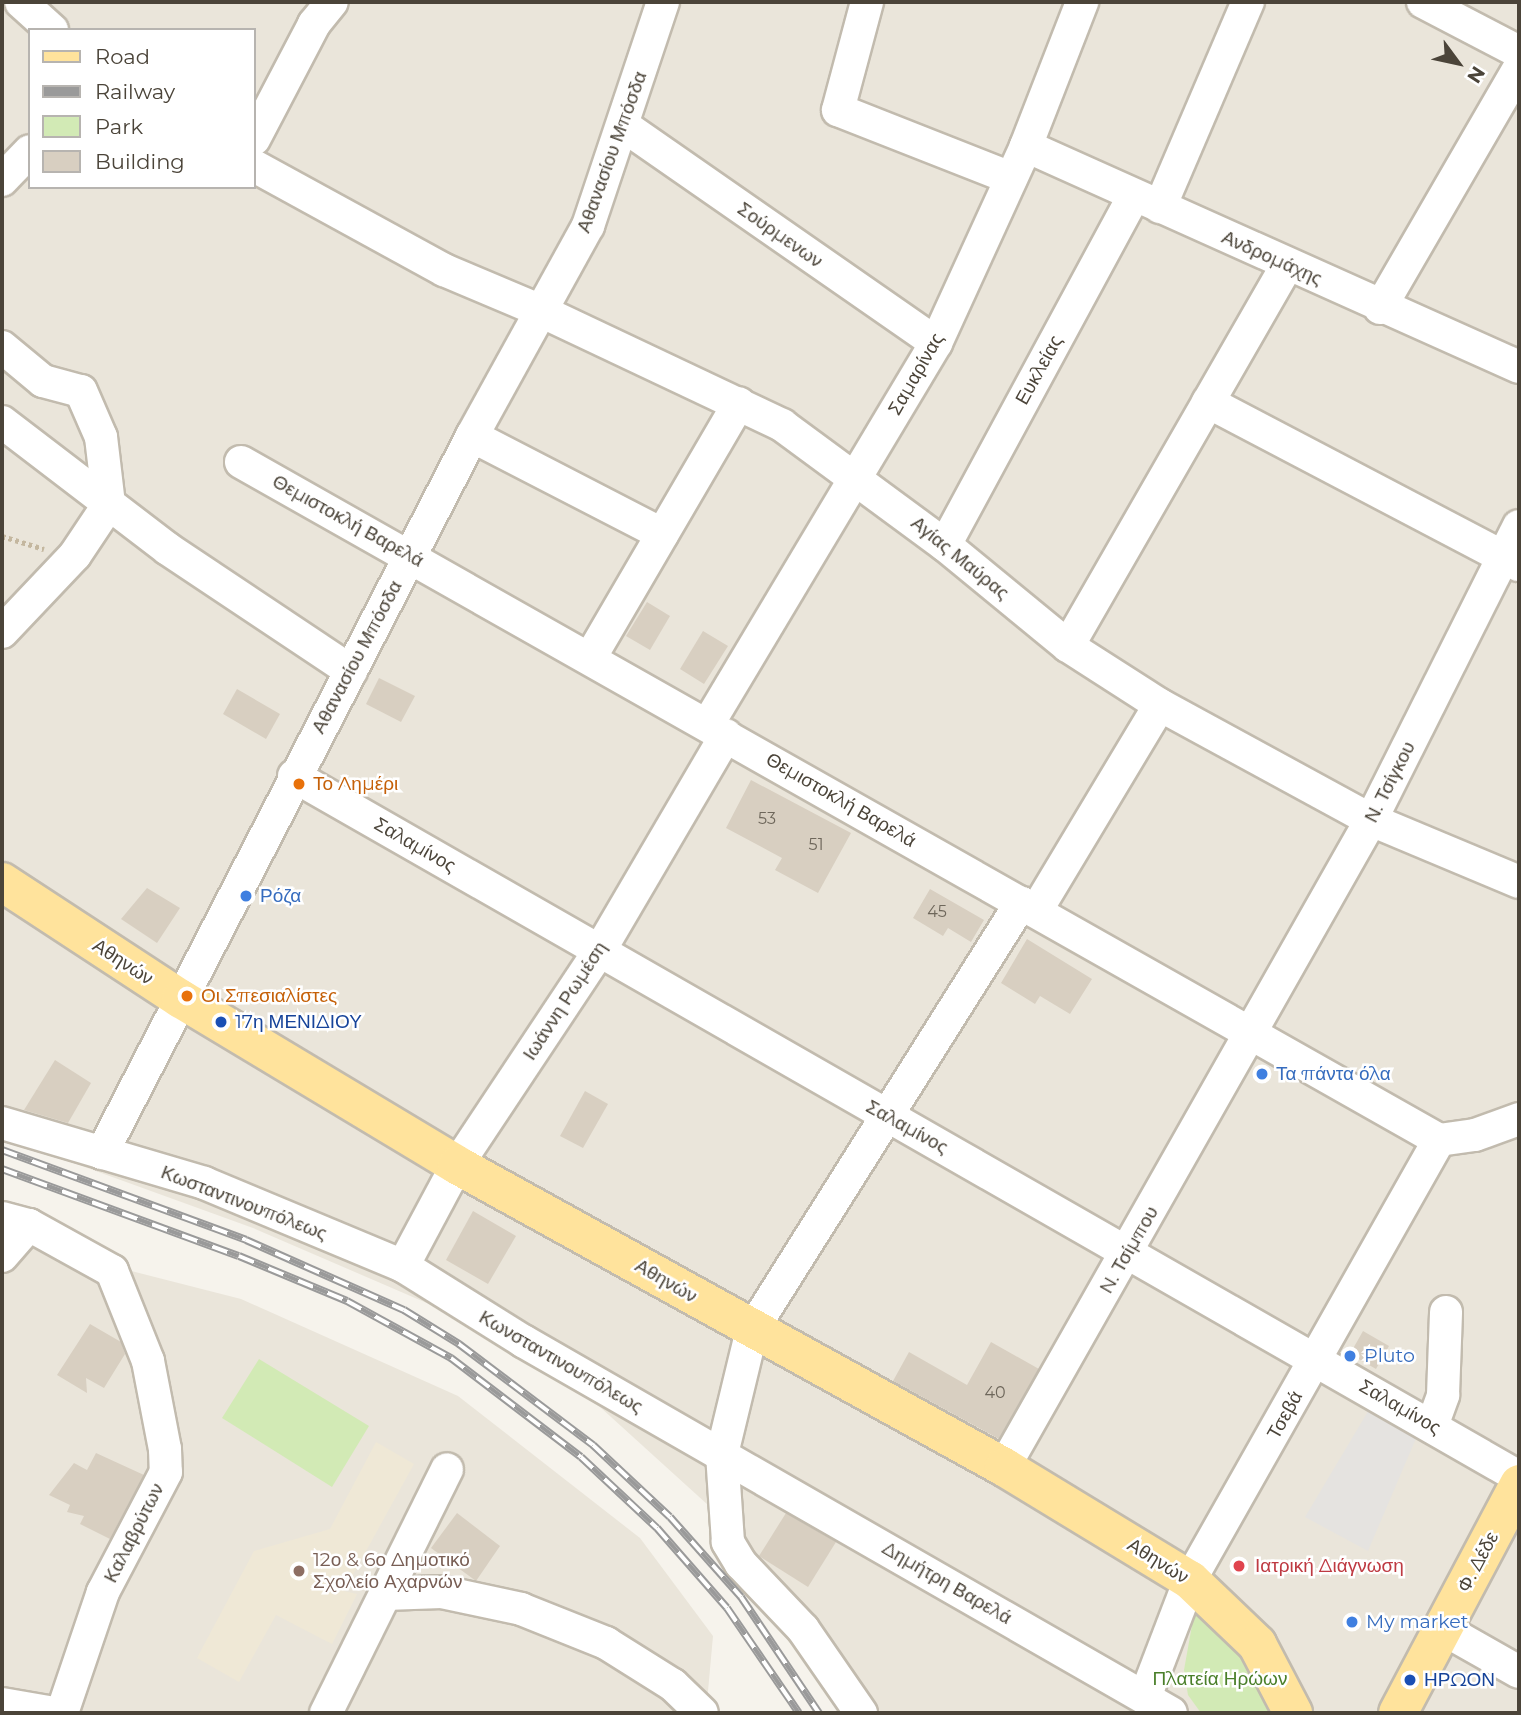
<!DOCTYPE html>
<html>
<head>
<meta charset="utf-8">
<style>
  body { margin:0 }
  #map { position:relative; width:1521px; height:1715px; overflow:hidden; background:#f6f3ec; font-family:Montserrat,sans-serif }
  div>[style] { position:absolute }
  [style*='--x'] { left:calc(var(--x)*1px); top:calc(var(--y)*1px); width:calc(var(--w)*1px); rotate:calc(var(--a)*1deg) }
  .residential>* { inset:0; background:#eae5da }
  .education>* { inset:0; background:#efe8d6 }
  .green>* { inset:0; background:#d2eab5 }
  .parking>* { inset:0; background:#e5e3e0 }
  .building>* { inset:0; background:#d8cfc1 }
  .path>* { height:4.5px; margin-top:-2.25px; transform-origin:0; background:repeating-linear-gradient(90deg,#c4b79f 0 3.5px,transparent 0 7px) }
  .roads { filter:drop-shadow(2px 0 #c2bbae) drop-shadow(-2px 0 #c2bbae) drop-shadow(0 2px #c2bbae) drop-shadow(0 -2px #c2bbae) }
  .minor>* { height:32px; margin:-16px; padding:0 16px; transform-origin:16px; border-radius:16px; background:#fff }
  .major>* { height:38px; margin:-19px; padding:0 19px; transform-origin:19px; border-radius:19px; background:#ffe39c }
  .rail>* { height:8px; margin-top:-4px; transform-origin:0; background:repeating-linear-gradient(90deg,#fff 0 16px,#9a9a9a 0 32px); box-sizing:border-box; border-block:2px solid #9a9a9a }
  .dots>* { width:19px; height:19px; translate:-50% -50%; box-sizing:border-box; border:4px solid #fff; border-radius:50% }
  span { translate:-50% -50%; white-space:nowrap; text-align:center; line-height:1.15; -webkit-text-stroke:5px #fff; paint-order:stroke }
  .number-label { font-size:16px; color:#6e675b }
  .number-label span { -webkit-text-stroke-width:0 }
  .street-label { font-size:19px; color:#4b4439 }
  .food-label { font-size:19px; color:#c56008 }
  .left { translate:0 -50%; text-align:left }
  .shop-label { font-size:19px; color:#366cbe }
  .transit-label { font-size:19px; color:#164399 }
  .education-label { font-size:19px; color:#785e54 }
  .health-label { font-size:19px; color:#be3a42 }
  .park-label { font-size:19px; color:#4a7f2a }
  .frame { position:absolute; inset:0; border:4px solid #4b4439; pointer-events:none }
  .legend { position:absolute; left:28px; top:28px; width:228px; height:161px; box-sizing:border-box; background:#fff; border:2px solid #b7b4b0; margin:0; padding:9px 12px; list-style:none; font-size:21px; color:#4b4439 }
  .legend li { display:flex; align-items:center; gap:14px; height:35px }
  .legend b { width:35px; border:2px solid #b7b4b0 }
  .north { position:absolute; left:1423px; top:28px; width:70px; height:70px; -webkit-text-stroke:5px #fff; paint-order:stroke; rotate:123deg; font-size:19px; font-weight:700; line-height:28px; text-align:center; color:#4b4439 }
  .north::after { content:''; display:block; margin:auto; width:24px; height:32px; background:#4b4439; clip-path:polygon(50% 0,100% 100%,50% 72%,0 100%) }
</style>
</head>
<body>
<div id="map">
  <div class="residential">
    <i style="clip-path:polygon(evenodd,2px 2px,1519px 2px,1519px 1713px,846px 1713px,827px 1679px,719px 1555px,708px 1505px,600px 1407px,473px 1323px,253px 1228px,2px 1137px,2px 2px,30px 30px,254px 30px,254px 187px,30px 187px,30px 30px)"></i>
    <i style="clip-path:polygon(2px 1238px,241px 1299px,458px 1396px,640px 1538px,713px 1636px,706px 1713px,2px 1713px)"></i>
  </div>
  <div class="education">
    <i style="clip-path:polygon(376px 1442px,414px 1464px,344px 1591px,357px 1594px,332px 1644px,276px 1615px,239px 1682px,197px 1658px,254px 1551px,330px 1529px)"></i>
  </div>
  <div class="green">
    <i style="clip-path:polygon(259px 1359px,369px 1426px,332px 1487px,222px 1418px)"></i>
    <i style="clip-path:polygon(1200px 1611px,1233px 1637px,1271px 1713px,1201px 1713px,1188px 1695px,1184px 1670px,1194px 1614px)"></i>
  </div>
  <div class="parking">
    <i style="clip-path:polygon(1370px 1408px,1417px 1436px,1368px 1551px,1305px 1517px)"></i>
  </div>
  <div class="building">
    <i style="clip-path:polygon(647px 602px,670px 616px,650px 650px,626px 636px)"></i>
    <i style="clip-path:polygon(703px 631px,728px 646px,704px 684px,680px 669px)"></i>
    <i style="clip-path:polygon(379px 678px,415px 696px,401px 722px,366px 704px)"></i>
    <i style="clip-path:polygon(237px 689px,280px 714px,266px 739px,223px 714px)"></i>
    <i style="clip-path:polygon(751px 780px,851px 833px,818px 893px,775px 870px,782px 858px,726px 828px)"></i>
    <i style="clip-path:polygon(147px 888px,180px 908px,157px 943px,121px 919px)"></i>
    <i style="clip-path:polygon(930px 889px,984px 920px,971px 942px,948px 928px,943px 936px,913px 918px)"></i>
    <i style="clip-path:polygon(1027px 939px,1092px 979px,1070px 1014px,1040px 996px,1035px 1004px,1001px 983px)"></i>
    <i style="clip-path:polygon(55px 1060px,91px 1083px,68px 1123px,24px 1110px)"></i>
    <i style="clip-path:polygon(585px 1091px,608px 1104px,583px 1148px,560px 1136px)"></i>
    <i style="clip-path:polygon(473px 1211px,516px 1236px,488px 1284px,446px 1260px)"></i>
    <i style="clip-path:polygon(90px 1324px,121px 1342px,125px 1354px,104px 1388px,86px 1378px,87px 1393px,57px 1375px)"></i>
    <i style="clip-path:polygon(1363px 1331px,1389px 1346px,1376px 1369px,1350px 1354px)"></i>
    <i style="clip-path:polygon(991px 1342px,1039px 1369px,999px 1439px,893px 1381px,909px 1352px,967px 1385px)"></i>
    <i style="clip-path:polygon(96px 1453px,144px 1475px,110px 1539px,80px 1524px,84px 1516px,67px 1512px,70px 1505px,49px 1495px,74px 1463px,87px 1470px)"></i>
    <i style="clip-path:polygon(457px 1513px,500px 1546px,476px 1581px,431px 1548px)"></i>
    <i style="clip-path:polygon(786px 1513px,836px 1542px,808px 1587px,759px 1556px)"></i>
  </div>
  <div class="path">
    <i style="--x:2;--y:536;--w:44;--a:17.2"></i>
  </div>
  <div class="roads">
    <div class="minor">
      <i style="--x:21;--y:2;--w:42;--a:42.1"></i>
      <i style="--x:867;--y:2;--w:112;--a:105"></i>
      <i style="--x:838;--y:110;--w:186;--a:21.5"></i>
      <i style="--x:1423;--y:2;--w:108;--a:27.5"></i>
      <i style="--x:624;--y:126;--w:380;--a:34.8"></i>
      <i style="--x:254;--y:139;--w:130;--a:-62.4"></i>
      <i style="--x:314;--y:24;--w:28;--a:-51"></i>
      <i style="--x:1026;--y:146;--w:540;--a:24.15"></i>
      <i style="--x:254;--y:166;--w:217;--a:28.7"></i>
      <i style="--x:444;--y:270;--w:105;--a:22.9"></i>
      <i style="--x:541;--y:311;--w:267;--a:25.3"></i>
      <i style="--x:782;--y:425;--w:202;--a:36.4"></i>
      <i style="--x:945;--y:545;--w:159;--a:39.4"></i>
      <i style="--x:1068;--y:646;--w:109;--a:32.7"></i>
      <i style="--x:1160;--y:705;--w:240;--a:28.6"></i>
      <i style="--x:1371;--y:820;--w:160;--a:22.7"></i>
      <i style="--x:2;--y:180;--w:40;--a:-46"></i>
      <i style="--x:1160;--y:207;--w:223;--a:-66.8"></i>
      <i style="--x:1380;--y:308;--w:277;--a:-59.9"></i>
      <i style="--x:2;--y:347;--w:53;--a:39.7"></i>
      <i style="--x:43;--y:381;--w:39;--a:15"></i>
      <i style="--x:81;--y:391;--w:50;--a:66.5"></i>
      <i style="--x:101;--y:437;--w:67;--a:83.2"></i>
      <i style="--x:109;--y:504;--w:61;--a:123.7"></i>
      <i style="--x:75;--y:555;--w:106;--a:133.5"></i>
      <i style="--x:1208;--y:402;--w:351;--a:27.7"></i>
      <i style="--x:2;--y:422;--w:209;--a:37.4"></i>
      <i style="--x:168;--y:549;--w:220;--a:33.7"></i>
      <i style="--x:472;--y:436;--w:214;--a:27.3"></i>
      <i style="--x:241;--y:462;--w:1377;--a:29.51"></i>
      <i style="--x:945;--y:545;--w:397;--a:-61.6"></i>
      <i style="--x:1068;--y:646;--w:439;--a:-60.1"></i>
      <i style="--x:590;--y:658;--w:295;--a:-59.7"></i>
      <i style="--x:708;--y:724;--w:444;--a:-59.1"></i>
      <i style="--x:936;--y:343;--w:217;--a:-65.4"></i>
      <i style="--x:1026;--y:146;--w:155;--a:-68.7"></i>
      <i style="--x:294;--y:776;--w:1411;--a:29.78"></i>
      <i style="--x:1036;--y:911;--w:240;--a:-59"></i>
      <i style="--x:2;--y:1123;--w:211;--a:16.5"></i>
      <i style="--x:204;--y:1183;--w:216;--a:22.6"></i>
      <i style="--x:403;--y:1266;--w:142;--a:32"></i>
      <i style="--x:523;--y:1341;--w:747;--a:29.86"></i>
      <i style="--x:1439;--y:1140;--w:36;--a:-8"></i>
      <i style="--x:1475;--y:1135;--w:47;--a:-20"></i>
      <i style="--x:102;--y:1153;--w:807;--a:-62.7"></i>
      <i style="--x:472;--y:436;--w:240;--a:-61.1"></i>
      <i style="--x:588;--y:226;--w:236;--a:-71.5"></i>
      <i style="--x:2;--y:1218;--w:28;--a:15"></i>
      <i style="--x:29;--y:1225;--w:95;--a:29"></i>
      <i style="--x:112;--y:1271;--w:97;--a:68.2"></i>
      <i style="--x:148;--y:1361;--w:90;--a:79.1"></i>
      <i style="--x:165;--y:1449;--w:23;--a:88"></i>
      <i style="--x:166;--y:1472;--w:136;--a:117.7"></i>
      <i style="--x:103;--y:1592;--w:128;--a:108.7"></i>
      <i style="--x:2;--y:1256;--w:41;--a:-48.9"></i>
      <i style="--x:403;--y:1266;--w:115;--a:-61.9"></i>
      <i style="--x:457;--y:1165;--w:258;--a:-56.4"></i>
      <i style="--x:600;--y:950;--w:249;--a:-59.6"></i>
      <i style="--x:1432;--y:1426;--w:33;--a:-70"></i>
      <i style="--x:1443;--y:1395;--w:83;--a:-87.9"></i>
      <i style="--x:1004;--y:1467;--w:744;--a:-60.44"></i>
      <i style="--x:1371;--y:820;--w:329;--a:-63.3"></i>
      <i style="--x:385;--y:1594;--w:57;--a:-2"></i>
      <i style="--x:442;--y:1592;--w:81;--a:12.1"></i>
      <i style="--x:521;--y:1609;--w:92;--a:21.8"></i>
      <i style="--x:606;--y:1643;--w:79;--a:32.1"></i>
      <i style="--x:673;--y:1685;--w:40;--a:44"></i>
      <i style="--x:1443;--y:1629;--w:87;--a:29.5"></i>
      <i style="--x:1145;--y:1697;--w:125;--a:-69"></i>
      <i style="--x:1190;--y:1580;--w:506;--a:-60.49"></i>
      <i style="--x:2;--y:1704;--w:53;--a:9.8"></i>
      <i style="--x:326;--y:1713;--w:272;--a:-63.6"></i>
      <i style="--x:861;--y:1713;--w:102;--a:-124.6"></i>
      <i style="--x:803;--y:1629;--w:90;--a:-133.6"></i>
      <i style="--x:741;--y:1564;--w:26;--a:-121"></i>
      <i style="--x:728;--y:1542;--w:88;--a:-93.9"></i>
      <i style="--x:722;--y:1454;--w:128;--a:-76.4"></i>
      <i style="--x:752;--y:1330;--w:505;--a:-57.79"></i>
    </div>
    <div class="major">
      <i style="--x:2;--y:882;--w:214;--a:33.2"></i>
      <i style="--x:181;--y:999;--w:322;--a:31"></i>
      <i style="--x:457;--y:1165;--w:625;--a:28.9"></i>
      <i style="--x:1004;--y:1467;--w:218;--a:31.3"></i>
      <i style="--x:1190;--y:1580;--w:93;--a:43.7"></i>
      <i style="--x:1257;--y:1644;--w:78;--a:62.4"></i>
      <i style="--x:1398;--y:1713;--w:259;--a:-62.1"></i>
    </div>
  </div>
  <div class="rail">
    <i style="--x:2;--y:1150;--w:260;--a:20.2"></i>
    <i style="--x:246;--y:1240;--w:173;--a:23.9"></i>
    <i style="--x:404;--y:1310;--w:65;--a:31.7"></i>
    <i style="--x:459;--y:1344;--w:168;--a:37"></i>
    <i style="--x:593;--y:1445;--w:105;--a:43.1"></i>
    <i style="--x:670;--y:1517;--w:107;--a:48.4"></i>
    <i style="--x:741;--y:1597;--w:140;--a:56.1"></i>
    <i style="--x:2;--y:1169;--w:252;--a:20.2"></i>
    <i style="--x:239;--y:1256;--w:117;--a:22.6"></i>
    <i style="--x:347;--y:1301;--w:119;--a:28.7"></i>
    <i style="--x:451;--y:1358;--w:163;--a:37.3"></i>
    <i style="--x:581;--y:1457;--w:104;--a:43.1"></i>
    <i style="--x:657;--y:1528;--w:106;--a:48.8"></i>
    <i style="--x:727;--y:1608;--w:127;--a:55.6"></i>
  </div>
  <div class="dots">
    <i style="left:299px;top:784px;background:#e8710a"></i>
    <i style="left:246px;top:896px;background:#3f7fe0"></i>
    <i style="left:187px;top:996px;background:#e8710a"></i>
    <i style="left:221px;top:1022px;background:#1a4fb4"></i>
    <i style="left:1262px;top:1074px;background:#3f7fe0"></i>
    <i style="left:1350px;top:1356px;background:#3f7fe0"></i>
    <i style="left:1239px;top:1566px;background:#e0444e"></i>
    <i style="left:299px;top:1571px;background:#8d6e63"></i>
    <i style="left:1352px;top:1622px;background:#3f7fe0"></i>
    <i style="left:1410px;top:1680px;background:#1a4fb4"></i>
  </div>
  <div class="number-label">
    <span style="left:767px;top:819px">53</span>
    <span style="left:816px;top:845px">51</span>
    <span style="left:937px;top:912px">45</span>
    <span style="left:995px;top:1393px">40</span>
  </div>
  <div class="street-label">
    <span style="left:612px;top:152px;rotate:-70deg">Αθανασίου Μπόσδα</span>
    <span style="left:780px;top:235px;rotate:35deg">Σούρμενων</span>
    <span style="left:1272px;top:258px;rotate:24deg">Ανδρομάχης</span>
    <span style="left:1039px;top:370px;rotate:-61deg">Ευκλείας</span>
    <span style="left:916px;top:374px;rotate:-60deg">Σαμαρίνας</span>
    <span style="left:348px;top:521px;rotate:29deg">Θεμιστοκλή Βαρελά</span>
    <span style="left:960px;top:558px;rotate:39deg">Αγίας Μαύρας</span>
    <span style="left:357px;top:657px;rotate:-62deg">Αθανασίου Μπόσδα</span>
    <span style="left:1390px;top:782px;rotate:-63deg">Ν. Τσίγκου</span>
    <span style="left:841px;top:800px;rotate:30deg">Θεμιστοκλή Βαρελά</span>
    <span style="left:415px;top:845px;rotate:30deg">Σαλαμίνος</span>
    <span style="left:123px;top:962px;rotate:33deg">Αθηνών</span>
    <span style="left:565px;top:1001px;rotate:-57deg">Ιωάννη Ρωμέση</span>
    <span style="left:907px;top:1127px;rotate:29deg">Σαλαμίνος</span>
    <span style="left:244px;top:1203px;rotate:21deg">Κωσταντινουπόλεως</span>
    <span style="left:1129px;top:1250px;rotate:-60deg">N. Τσίμπου</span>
    <span style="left:666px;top:1281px;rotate:30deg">Αθηνών</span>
    <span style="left:561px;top:1362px;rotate:30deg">Κωνσταντινουπόλεως</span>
    <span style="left:1400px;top:1407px;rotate:30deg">Σαλαμίνος</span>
    <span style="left:1285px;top:1415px;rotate:-61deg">Τσεβά</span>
    <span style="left:134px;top:1533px;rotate:-63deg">Καλαβρύτων</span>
    <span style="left:1158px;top:1561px;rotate:32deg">Αθηνών</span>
    <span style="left:1478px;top:1562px;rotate:-62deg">Φ. Δέδε</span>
    <span style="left:947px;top:1583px;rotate:30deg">Δημήτρη Βαρελά</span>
  </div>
  <div class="food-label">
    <span class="left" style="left:313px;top:784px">Το Λημέρι</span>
    <span class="left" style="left:201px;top:996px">Οι Σπεσιαλίστες</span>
  </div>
  <div class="shop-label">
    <span class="left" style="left:260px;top:896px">Ρόζα</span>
    <span class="left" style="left:1276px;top:1074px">Τα πάντα όλα</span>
    <span class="left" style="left:1364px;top:1356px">Pluto</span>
    <span class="left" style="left:1366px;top:1622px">My market</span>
  </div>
  <div class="transit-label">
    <span class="left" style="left:235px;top:1022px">17η ΜΕΝΙΔΙΟΥ</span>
    <span class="left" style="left:1424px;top:1680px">ΗΡΩΟΝ</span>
  </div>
  <div class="education-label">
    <span class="left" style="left:313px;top:1571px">12ο &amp; 6ο Δημοτικό<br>Σχολείο Αχαρνών</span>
  </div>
  <div class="health-label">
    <span class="left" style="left:1255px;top:1566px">Ιατρική Διάγνωση</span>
  </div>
  <div class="park-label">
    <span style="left:1220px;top:1679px">Πλατεία Ηρώων</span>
  </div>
  <div class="frame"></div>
  <ul class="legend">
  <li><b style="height:9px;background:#ffe39c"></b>Road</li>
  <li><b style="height:9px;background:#9a9a9a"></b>Railway</li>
  <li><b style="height:19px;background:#d2eab5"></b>Park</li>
  <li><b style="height:19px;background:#d8cfc1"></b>Building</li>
  </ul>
  <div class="north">N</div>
</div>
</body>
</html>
